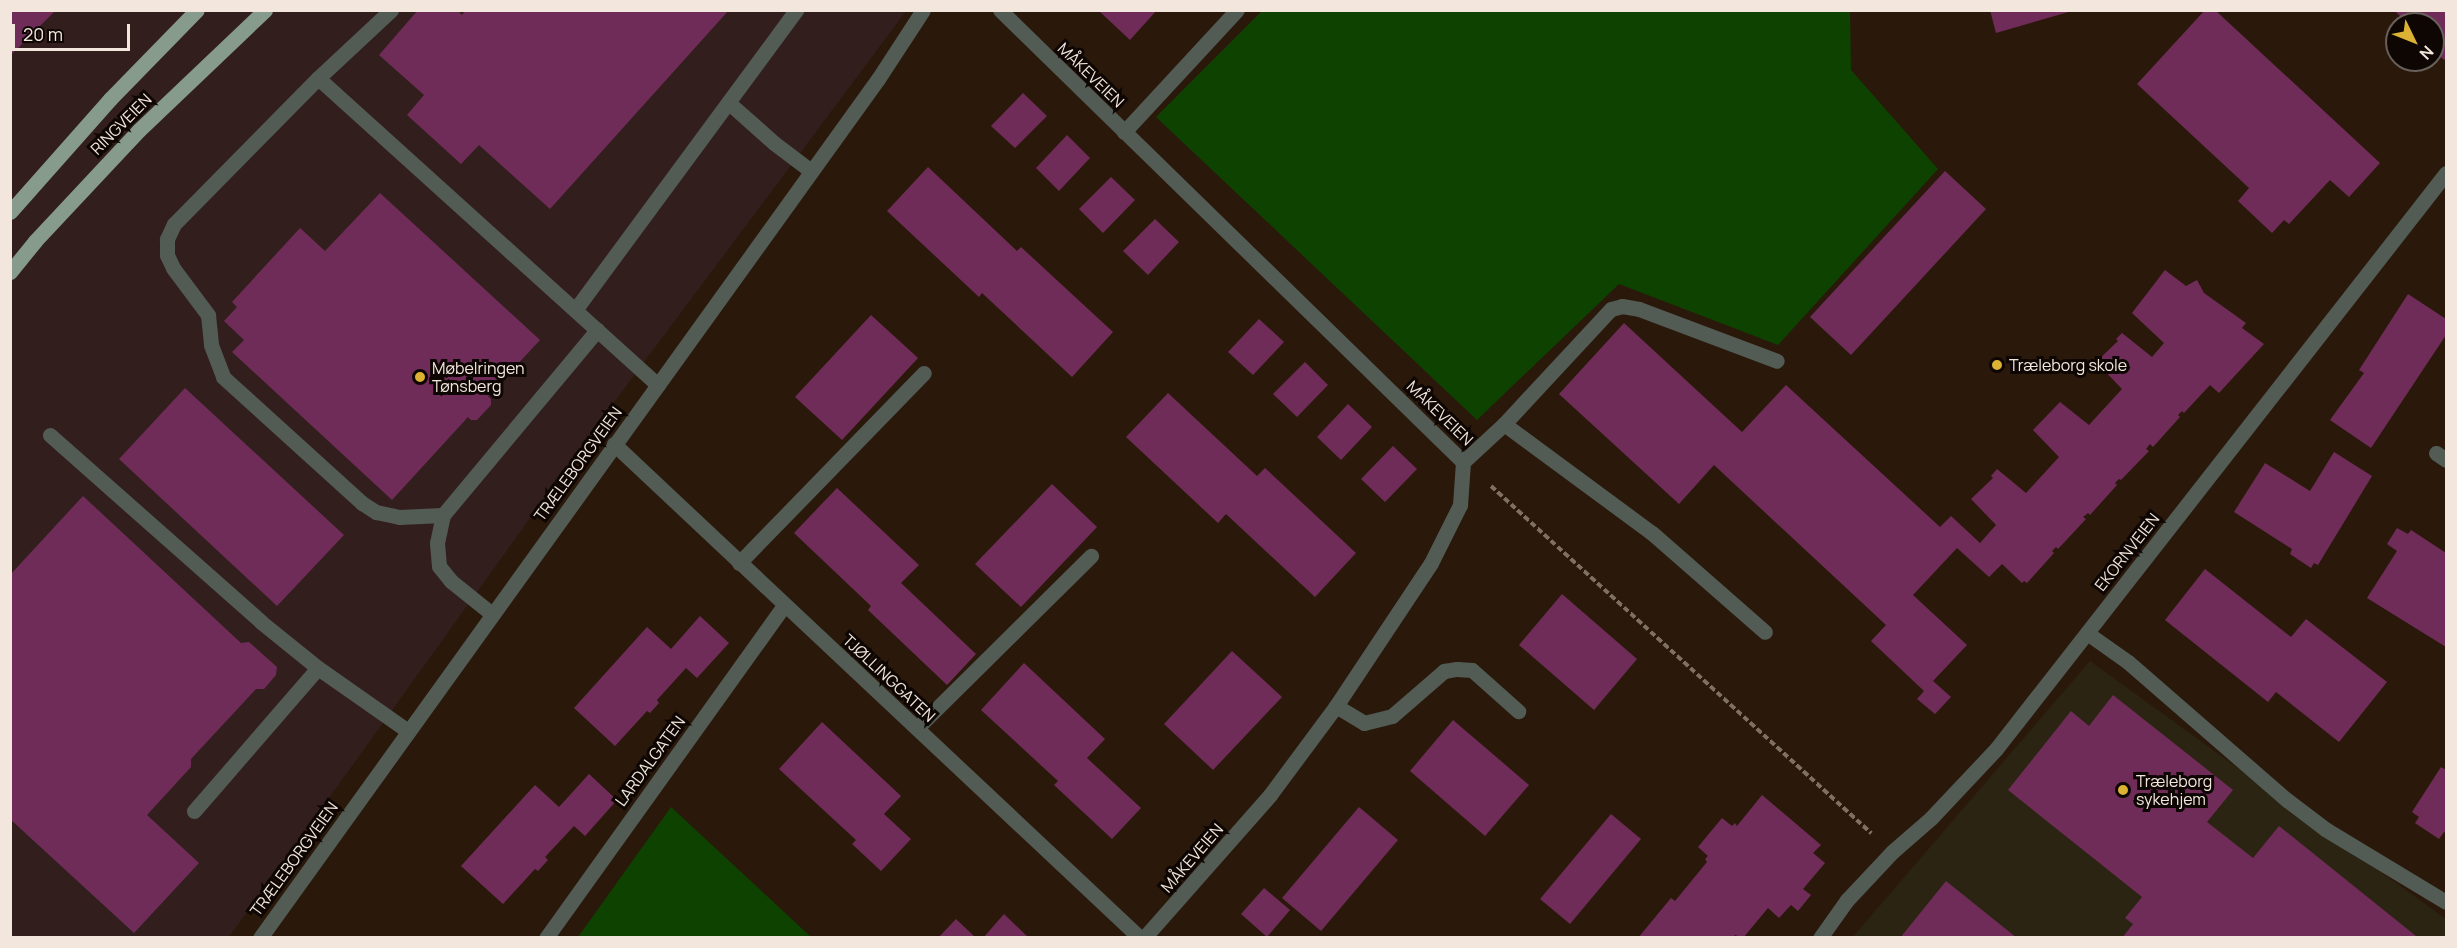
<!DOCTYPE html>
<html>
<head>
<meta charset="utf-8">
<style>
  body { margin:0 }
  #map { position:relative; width:2457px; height:948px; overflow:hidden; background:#2a190b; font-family:Manrope,sans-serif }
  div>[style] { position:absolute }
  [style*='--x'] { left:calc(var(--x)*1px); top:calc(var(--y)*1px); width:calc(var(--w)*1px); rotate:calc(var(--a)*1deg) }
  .commercial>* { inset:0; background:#321f1d }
  .medical>* { inset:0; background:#2b2413 }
  .green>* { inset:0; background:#0d4200 }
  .building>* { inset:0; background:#6f2c58 }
  .path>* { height:4px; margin-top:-2px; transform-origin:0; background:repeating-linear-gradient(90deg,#7f7064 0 6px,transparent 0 9px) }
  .service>* { height:15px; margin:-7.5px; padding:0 7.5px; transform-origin:7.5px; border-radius:7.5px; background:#525c55 }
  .minor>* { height:15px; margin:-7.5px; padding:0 7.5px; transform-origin:7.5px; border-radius:7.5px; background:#525c55 }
  .tertiary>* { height:15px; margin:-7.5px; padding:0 7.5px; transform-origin:7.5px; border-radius:7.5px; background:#525c55 }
  .primary>* { height:15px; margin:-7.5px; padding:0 7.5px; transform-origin:7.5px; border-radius:7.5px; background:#879b8c }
  .dots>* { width:16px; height:16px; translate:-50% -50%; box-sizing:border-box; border:3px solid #0d0603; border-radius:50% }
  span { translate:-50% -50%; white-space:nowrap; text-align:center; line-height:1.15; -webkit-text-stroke:6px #0d0603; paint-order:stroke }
  .street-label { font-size:16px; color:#f2e6dd }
  .poi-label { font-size:16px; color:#f2e6dd }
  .left { translate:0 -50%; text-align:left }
  .frame { position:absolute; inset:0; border:12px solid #f2e6dd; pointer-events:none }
  .north { position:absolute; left:2385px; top:12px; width:60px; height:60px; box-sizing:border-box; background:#0d0603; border:2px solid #69605a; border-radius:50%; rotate:133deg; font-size:16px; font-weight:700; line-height:24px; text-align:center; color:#f2e6dd }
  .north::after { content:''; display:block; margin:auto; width:21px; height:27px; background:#dbb233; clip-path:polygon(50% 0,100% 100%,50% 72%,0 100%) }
  .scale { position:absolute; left:12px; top:24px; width:118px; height:27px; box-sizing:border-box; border:3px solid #f2e6dd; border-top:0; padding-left:8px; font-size:18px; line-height:21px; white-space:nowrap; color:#f2e6dd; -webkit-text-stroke:4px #0d0603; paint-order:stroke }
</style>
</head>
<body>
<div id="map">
  <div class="commercial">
    <i style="clip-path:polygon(10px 11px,906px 11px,594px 429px,229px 937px,11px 937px)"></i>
  </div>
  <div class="medical">
    <i style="clip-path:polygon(2090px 661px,2446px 919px,2446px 938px,1852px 938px)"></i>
  </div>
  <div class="green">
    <i style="clip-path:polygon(1263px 10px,1850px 11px,1851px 70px,1938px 169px,1778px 345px,1619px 284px,1477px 420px,1156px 117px)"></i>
    <i style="clip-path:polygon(671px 807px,811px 937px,578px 937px)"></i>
  </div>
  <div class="building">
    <i style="clip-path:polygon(10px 10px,56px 10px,10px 56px)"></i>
    <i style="clip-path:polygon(418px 10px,457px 10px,462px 15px,466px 10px,729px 10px,550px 209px,479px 145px,461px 164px,407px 115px,424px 95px,379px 55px)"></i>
    <i style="clip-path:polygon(1098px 10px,1157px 10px,1130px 40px)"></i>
    <i style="clip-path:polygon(1990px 10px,2072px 10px,2072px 11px,1996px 33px)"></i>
    <i style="clip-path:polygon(2205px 10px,2215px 10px,2380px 163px,2349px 197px,2330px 180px,2289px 224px,2284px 220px,2272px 233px,2238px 201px,2249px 188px,2137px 84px)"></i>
    <i style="clip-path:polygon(2394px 10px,2446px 10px,2446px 58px,2444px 60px,2433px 49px,2433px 24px,2408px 24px)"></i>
    <i style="clip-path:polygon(1023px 93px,1047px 116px,1015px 148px,991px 126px)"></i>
    <i style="clip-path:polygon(1067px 135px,1090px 158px,1059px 191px,1036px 168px)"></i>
    <i style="clip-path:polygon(928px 167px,1017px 251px,1021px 247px,1113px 332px,1072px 377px,982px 293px,979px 297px,887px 211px)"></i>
    <i style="clip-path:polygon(1945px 171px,1986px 209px,1851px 355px,1810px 317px)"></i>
    <i style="clip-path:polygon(1111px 177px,1135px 200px,1103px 233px,1079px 209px)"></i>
    <i style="clip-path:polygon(380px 193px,540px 340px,488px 396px,491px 399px,491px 405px,477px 420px,471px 420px,468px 417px,392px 500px,232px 352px,244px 340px,224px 321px,237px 307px,232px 302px,300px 228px,325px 251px)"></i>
    <i style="clip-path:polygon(1155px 219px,1179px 242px,1148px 275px,1123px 251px)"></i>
    <i style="clip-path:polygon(2165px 270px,2186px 286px,2197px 280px,2204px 293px,2246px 323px,2242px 328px,2264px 344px,2219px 393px,2210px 385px,2184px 413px,2182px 411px,2178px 415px,2180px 417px,2153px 447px,2150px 444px,2146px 449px,2149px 451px,2121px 480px,2119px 479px,2115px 483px,2117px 485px,2090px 515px,2088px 513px,2083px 517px,2086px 519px,2058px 549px,2056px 547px,2052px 551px,2054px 553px,2027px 583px,2024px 581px,2022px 583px,2002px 564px,1989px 577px,1957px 548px,1913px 595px,1967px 645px,1933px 681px,1951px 697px,1935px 714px,1917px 699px,1924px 691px,1871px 641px,1886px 625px,1714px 465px,1679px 504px,1559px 394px,1624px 323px,1742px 432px,1786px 385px,1940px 527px,1951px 516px,1980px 543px,1996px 525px,1971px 499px,1993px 478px,1991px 476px,1997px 469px,2026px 493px,2059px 457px,2033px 430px,2060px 402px,2089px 425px,2122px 389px,2096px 362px,2118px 341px,2116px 339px,2122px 333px,2152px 357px,2164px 343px,2132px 313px)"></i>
    <i style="clip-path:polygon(2408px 294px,2446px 319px,2446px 335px,2371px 448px,2330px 420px,2364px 373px,2359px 370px)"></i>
    <i style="clip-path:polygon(871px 315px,918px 358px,842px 440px,795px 397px)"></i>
    <i style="clip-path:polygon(1259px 319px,1284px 342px,1253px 375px,1228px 352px)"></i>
    <i style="clip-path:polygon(1305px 362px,1328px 385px,1297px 417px,1273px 394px)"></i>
    <i style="clip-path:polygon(185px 388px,344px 535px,277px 606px,119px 459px)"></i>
    <i style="clip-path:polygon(1168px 393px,1257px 476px,1265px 468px,1356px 553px,1315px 597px,1226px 514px,1218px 523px,1126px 437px)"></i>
    <i style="clip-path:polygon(1348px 404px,1372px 427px,1341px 460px,1317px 437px)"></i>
    <i style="clip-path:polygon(1393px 446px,1417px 469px,1385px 502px,1361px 479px)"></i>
    <i style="clip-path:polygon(2334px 452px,2372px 476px,2318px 565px,2314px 563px,2311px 568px,2290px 554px,2292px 549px,2234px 512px,2265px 463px,2310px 491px)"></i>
    <i style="clip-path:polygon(1052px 484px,1097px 527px,1021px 607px,975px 564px)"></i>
    <i style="clip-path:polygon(837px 488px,919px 565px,901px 583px,976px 654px,947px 685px,868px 610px,871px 606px,794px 533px)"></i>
    <i style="clip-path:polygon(83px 496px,241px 643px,249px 642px,277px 667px,276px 675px,264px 689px,256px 689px,191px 759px,191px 767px,147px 815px,199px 863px,134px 933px,10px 819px,10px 575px)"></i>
    <i style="clip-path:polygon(2397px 528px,2408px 534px,2411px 530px,2446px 553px,2446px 647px,2367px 598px,2397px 551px,2387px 544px)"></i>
    <i style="clip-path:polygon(2205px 569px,2291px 637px,2306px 619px,2387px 682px,2339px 742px,2276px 692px,2268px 702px,2165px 620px)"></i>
    <i style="clip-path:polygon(1562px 594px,1637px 659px,1594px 710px,1519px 645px)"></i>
    <i style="clip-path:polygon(700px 616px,729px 643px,697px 678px,686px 668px,657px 700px,659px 703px,650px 713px,647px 711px,615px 746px,574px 708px,647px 627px,671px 649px)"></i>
    <i style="clip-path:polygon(1232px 651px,1282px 697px,1213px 770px,1164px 724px)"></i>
    <i style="clip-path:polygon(1024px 663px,1105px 739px,1087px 758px,1141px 808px,1112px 839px,1054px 785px,1058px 781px,981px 710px)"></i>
    <i style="clip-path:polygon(2113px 695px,2233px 790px,2207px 822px,2253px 858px,2279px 826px,2416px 936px,2122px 938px,2133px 924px,2125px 918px,2142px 897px,2008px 790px,2071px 711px,2089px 726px)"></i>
    <i style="clip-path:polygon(1453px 720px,1529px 785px,1485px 836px,1410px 771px)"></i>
    <i style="clip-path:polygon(822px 722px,901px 796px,884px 814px,911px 839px,881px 871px,852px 844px,856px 840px,779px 769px)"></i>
    <i style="clip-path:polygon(2441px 767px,2446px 770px,2446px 833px,2444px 832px,2439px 839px,2415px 823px,2419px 817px,2412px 812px)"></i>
    <i style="clip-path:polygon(589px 774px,617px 800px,585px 836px,574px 826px,545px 857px,548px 860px,538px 871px,535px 869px,503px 904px,461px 866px,535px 785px,559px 807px)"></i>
    <i style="clip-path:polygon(1762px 795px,1821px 845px,1813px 853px,1825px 863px,1803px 889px,1811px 895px,1798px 911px,1791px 905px,1779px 918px,1768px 908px,1743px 938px,1735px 935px,1733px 938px,1638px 938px,1671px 898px,1675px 901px,1707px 862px,1705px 859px,1708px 856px,1698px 847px,1722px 818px,1732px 826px,1735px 823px,1737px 826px)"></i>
    <i style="clip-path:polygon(1359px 807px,1398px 840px,1321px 931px,1282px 898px)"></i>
    <i style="clip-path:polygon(1611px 814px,1641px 839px,1570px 924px,1540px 899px)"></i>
    <i style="clip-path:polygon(1946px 881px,2017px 938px,1900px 938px)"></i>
    <i style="clip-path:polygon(1264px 888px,1290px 910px,1267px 937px,1241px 914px)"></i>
    <i style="clip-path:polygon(1004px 914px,1029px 938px,983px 938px)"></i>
    <i style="clip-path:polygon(956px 919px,976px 938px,938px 938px)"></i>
  </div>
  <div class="path">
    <i style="--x:1491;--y:486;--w:515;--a:42.4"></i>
  </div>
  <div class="service">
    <i style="--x:391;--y:10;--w:100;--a:137"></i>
    <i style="--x:318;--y:78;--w:205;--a:134.6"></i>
    <i style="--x:174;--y:224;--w:17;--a:115"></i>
    <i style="--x:167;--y:239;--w:16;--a:90"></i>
    <i style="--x:167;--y:255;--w:14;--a:65"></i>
    <i style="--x:173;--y:268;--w:59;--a:53.3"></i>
    <i style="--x:208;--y:315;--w:30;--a:84"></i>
    <i style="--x:211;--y:345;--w:34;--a:69"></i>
    <i style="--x:223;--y:377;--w:188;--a:42.2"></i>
    <i style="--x:362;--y:503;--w:17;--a:33"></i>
    <i style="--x:376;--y:512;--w:24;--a:12"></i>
    <i style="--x:399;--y:517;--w:44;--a:-2.6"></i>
    <i style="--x:318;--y:78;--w:458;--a:42.1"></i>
    <i style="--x:729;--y:103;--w:60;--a:41.6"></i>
    <i style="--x:774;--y:143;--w:46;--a:37.1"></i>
    <i style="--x:575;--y:310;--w:373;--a:-53.6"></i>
    <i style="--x:1504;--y:424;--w:184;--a:36.4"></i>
    <i style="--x:1652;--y:533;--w:150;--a:41.2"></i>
    <i style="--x:50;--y:435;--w:282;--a:41.5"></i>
    <i style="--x:261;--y:622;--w:73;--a:38.9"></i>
    <i style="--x:318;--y:668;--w:110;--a:35"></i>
    <i style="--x:1463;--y:462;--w:56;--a:-42.8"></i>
    <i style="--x:1504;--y:424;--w:157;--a:-47.1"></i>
    <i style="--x:1611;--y:309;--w:11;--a:-15"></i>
    <i style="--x:1622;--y:306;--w:17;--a:10"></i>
    <i style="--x:1639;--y:309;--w:147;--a:20.6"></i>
    <i style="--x:739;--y:563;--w:265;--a:-45.8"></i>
    <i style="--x:492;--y:614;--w:53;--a:-141.2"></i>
    <i style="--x:451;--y:581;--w:19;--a:-129"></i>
    <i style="--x:439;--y:566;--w:23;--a:-95"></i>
    <i style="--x:437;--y:543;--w:29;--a:-78"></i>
    <i style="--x:443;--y:515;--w:241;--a:-50.2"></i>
    <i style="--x:2087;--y:633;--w:50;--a:35.3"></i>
    <i style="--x:2128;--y:662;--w:211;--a:41"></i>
    <i style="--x:2287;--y:800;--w:48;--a:37.3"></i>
    <i style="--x:2325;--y:829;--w:141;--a:31.1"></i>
    <i style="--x:1336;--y:706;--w:33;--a:31"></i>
    <i style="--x:1364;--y:723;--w:29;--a:-14"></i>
    <i style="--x:1392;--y:716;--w:69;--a:-40.9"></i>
    <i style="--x:1444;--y:671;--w:13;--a:-9"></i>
    <i style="--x:1457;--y:669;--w:15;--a:4"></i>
    <i style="--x:1472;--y:670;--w:62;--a:41.7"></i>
    <i style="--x:917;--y:728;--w:245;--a:-44.7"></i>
    <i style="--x:194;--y:811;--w:189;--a:-49.1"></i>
  </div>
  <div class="minor">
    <i style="--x:1000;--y:10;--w:647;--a:44.31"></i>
    <i style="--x:1463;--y:462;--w:43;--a:94"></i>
    <i style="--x:1460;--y:505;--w:65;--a:116.6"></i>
    <i style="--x:1431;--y:563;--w:172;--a:123.6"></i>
    <i style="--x:1336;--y:706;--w:111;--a:126.6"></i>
    <i style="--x:1270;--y:795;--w:191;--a:131.4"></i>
    <i style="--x:1124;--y:132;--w:166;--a:-47.2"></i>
    <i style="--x:614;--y:444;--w:722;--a:43.2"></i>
    <i style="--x:2436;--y:453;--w:12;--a:35"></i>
    <i style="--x:546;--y:938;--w:409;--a:-54.4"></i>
    <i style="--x:1820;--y:938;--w:47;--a:-54.6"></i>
    <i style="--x:1847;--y:900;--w:66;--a:-46.8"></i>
    <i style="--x:1892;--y:852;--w:52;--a:-41.1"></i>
    <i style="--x:1931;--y:818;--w:95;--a:-46.7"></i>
    <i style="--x:1996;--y:749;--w:731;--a:-52"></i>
  </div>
  <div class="tertiary">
    <i style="--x:260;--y:938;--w:1058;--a:-54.27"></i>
    <i style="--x:878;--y:79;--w:82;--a:-56.9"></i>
  </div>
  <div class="primary">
    <i style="--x:10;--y:212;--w:151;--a:-48.5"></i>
    <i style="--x:110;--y:99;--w:124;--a:-45.7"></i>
    <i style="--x:10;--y:272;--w:40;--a:-51"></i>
    <i style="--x:35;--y:241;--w:152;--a:-46.9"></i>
    <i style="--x:139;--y:130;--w:174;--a:-43.6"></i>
  </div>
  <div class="dots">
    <i style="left:1997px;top:365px;background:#dbb233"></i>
    <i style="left:420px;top:377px;background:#dbb233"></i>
    <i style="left:2123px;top:790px;background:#dbb233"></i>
  </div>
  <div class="street-label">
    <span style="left:1091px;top:75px;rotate:44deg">MÅKEVEIEN</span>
    <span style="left:121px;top:124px;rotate:-45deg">RINGVEIEN</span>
    <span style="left:1440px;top:413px;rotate:44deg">MÅKEVEIEN</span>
    <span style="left:578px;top:464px;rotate:-54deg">TRÆLEBORGVEIEN</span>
    <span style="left:2127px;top:552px;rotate:-52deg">EKORNVEIEN</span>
    <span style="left:889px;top:678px;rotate:43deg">TJØLLINGGATEN</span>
    <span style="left:650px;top:761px;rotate:-54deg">LARDALGATEN</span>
    <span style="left:1192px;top:858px;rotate:-49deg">MÅKEVEIEN</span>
    <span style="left:294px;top:859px;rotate:-54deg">TRÆLEBORGVEIEN</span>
  </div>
  <div class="poi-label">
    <span class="left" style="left:2009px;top:365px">Træleborg skole</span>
    <span class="left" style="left:432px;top:377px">Møbelringen<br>Tønsberg</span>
    <span class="left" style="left:2136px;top:790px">Træleborg<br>sykehjem</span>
  </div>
  <div class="frame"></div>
  <div class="north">N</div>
  <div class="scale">20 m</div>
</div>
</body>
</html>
